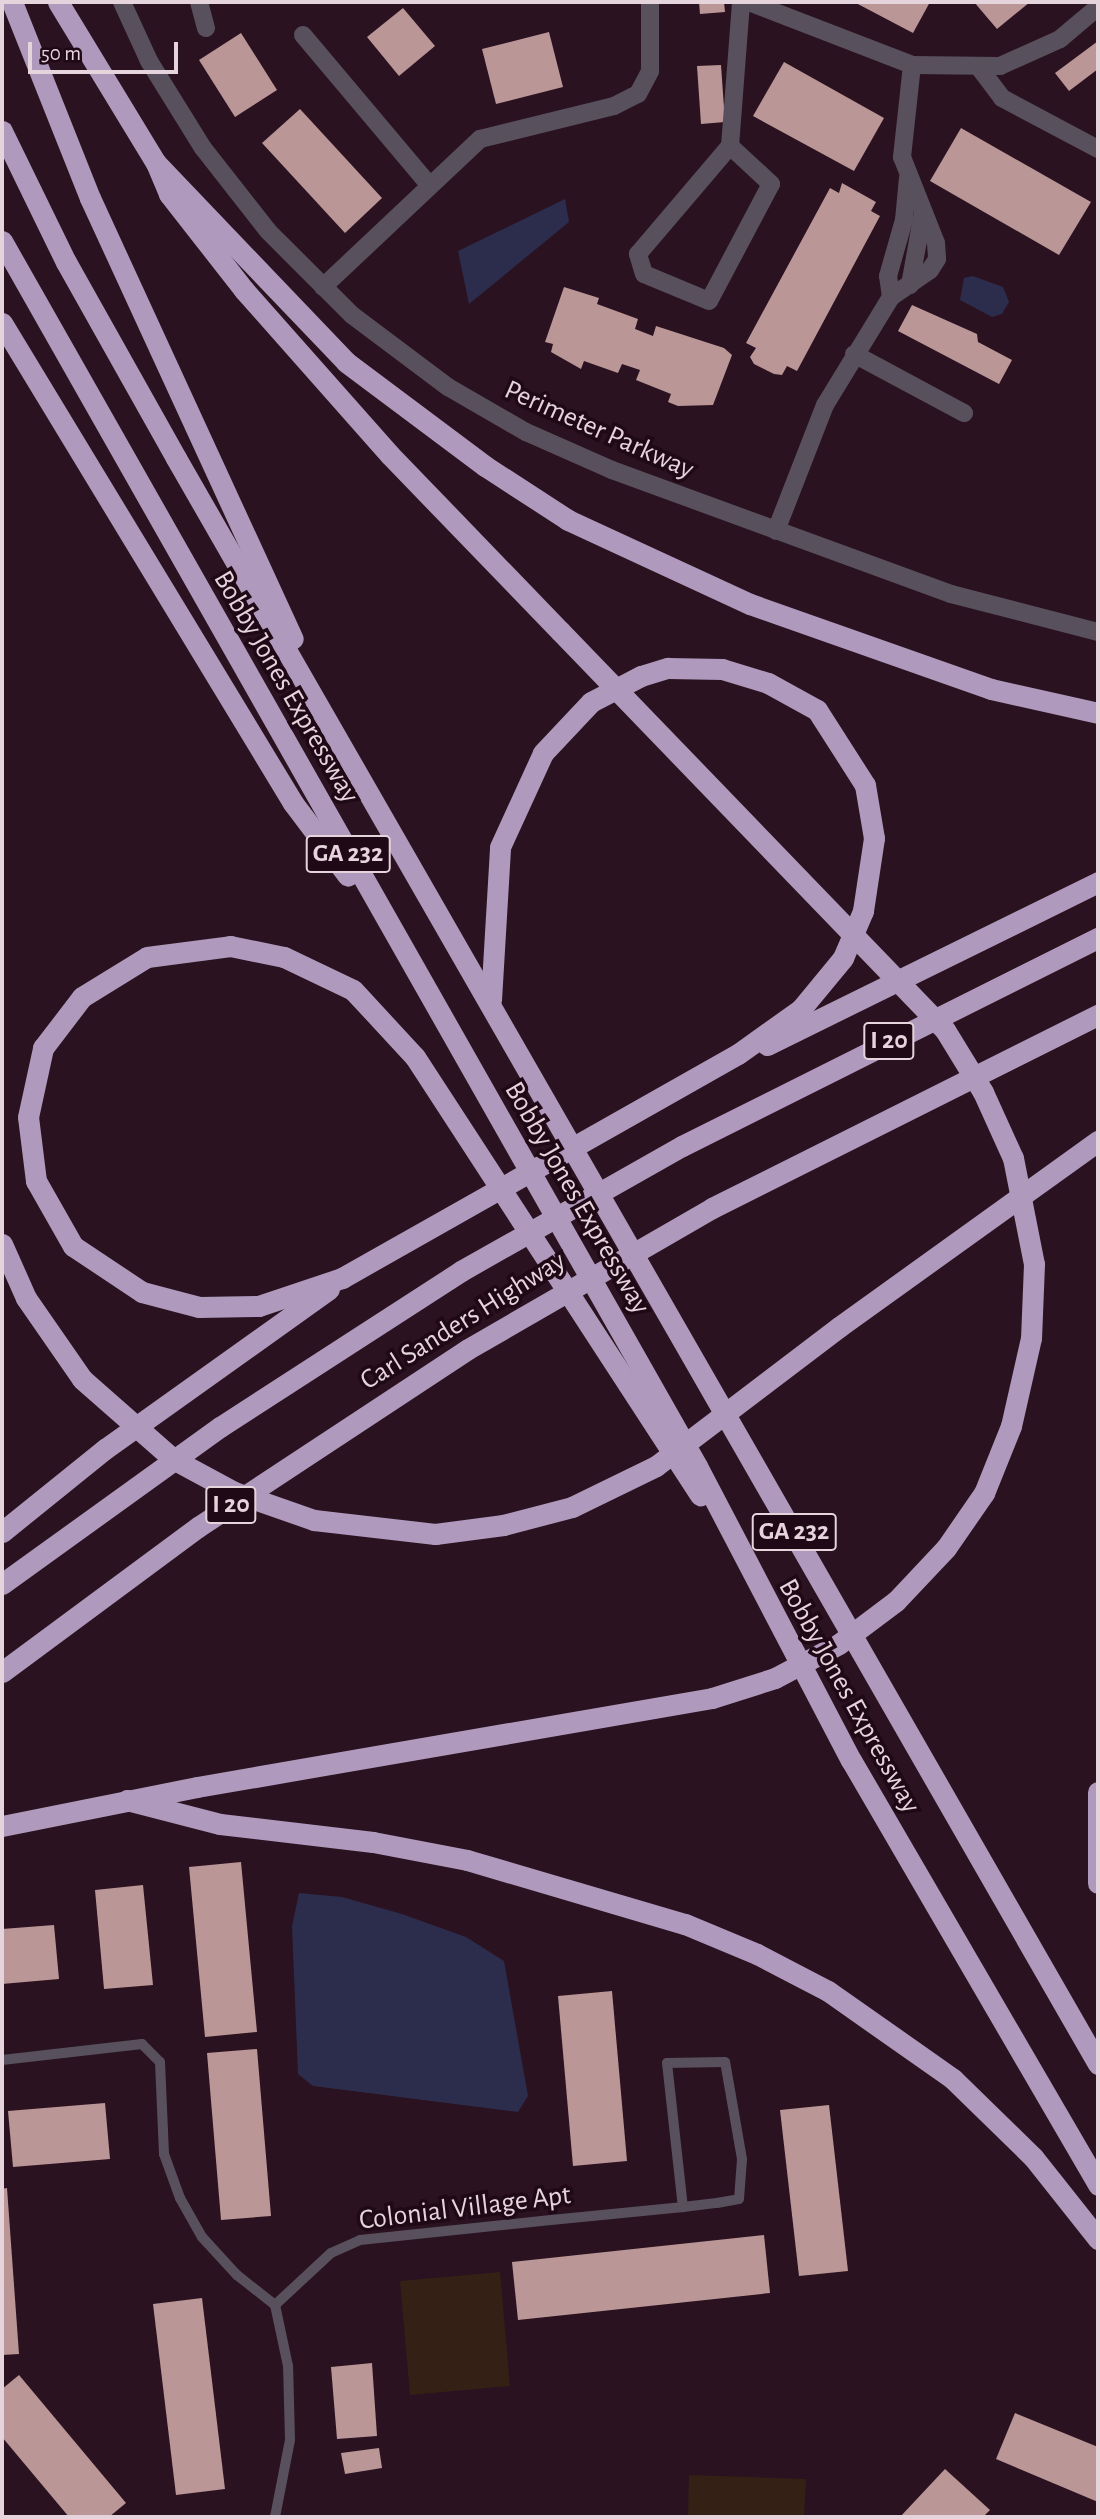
<!DOCTYPE html>
<html>
<head>
<meta charset="utf-8">
<style>
  body { margin:0 }
  #map { position:relative; width:1100px; height:2519px; overflow:hidden; background:#2a1220; font-family:"Alegreya Sans",sans-serif }
  div>[style] { position:absolute }
  [style*='--x'] { left:calc(var(--x)*1px); top:calc(var(--y)*1px); width:calc(var(--w)*1px); rotate:calc(var(--a)*1deg) }
  .green>* { inset:0; background:#342015 }
  .water>* { inset:0; background:#2c2d4c }
  .building>* { inset:0; background:#bb9696 }
  .lane>* { height:10px; margin:-5px; padding:0 5px; transform-origin:5px; border-radius:5px; background:#58505d }
  .street>* { height:18px; margin:-9px; padding:0 9px; transform-origin:9px; border-radius:9px; background:#58505d }
  .highway>* { height:21px; margin:-10.5px; padding:0 10.5px; transform-origin:10.5px; border-radius:10.5px; background:#af99bc }
  .highway-bridge>* { height:21px; margin:-10.5px; padding:0 10.5px; transform-origin:10.5px; border-radius:10.5px; background:#af99bc }
  span { translate:-50% -50%; white-space:nowrap; text-align:center; line-height:1.15; -webkit-text-stroke:7px #200916; paint-order:stroke }
  .shield-label span { padding:2px 5px; background:#200916; border:2px solid; border-radius:5px; -webkit-text-stroke-width:0 }
  .shield-label { font-size:26px; color:#e5d4dc; font-weight:700 }
  .street-label { font-size:28px; color:#e5d4dc }
  .frame { position:absolute; inset:0; border:4px solid #e5d4dc; pointer-events:none }
  .scale { position:absolute; left:28px; top:42px; width:150px; height:32px; box-sizing:border-box; border:4px solid #e5d4dc; border-top:0; padding-left:9px; font-size:21px; line-height:24px; white-space:nowrap; color:#e5d4dc; -webkit-text-stroke:5px #200916; paint-order:stroke }
</style>
</head>
<body>
<div id="map">
  <div class="green">
    <i style="clip-path:polygon(500px 2272px,510px 2386px,410px 2395px,400px 2281px)"></i>
    <i style="clip-path:polygon(689px 2475px,806px 2479px,804px 2517px,688px 2517px)"></i>
  </div>
  <div class="water">
    <i style="clip-path:polygon(565px 199px,569px 222px,469px 304px,458px 251px)"></i>
    <i style="clip-path:polygon(973px 276px,1003px 287px,1009px 302px,1002px 314px,992px 317px,960px 300px,964px 278px)"></i>
    <i style="clip-path:polygon(299px 1893px,342px 1897px,402px 1914px,466px 1937px,504px 1961px,528px 2096px,518px 2112px,313px 2086px,298px 2074px,292px 1926px)"></i>
  </div>
  <div class="building">
    <i style="clip-path:polygon(699px 2px,724px 2px,725px 12px,700px 14px)"></i>
    <i style="clip-path:polygon(854px 2px,930px 2px,913px 33px)"></i>
    <i style="clip-path:polygon(974px 2px,1030px 2px,997px 29px)"></i>
    <i style="clip-path:polygon(403px 8px,435px 46px,399px 76px,367px 37px)"></i>
    <i style="clip-path:polygon(549px 32px,563px 87px,496px 104px,482px 49px)"></i>
    <i style="clip-path:polygon(241px 33px,277px 90px,235px 117px,199px 60px)"></i>
    <i style="clip-path:polygon(1098px 41px,1098px 69px,1069px 91px,1055px 73px)"></i>
    <i style="clip-path:polygon(784px 62px,884px 118px,854px 171px,753px 116px)"></i>
    <i style="clip-path:polygon(721px 65px,725px 122px,701px 124px,697px 66px)"></i>
    <i style="clip-path:polygon(300px 109px,382px 198px,345px 233px,262px 143px)"></i>
    <i style="clip-path:polygon(961px 128px,1091px 202px,1059px 255px,930px 181px)"></i>
    <i style="clip-path:polygon(842px 183px,876px 202px,871px 211px,880px 216px,797px 371px,787px 366px,782px 375px,774px 374px,754px 364px,750px 357px,756px 348px,746px 343px,830px 188px,839px 193px)"></i>
    <i style="clip-path:polygon(564px 287px,599px 298px,597px 304px,638px 319px,635px 329px,653px 336px,656px 326px,724px 348px,732px 355px,713px 405px,678px 406px,668px 402px,671px 394px,636px 380px,640px 370px,622px 364px,618px 373px,584px 361px,581px 369px,551px 352px,553px 344px,545px 342px)"></i>
    <i style="clip-path:polygon(912px 305px,977px 334px,978px 342px,1012px 360px,999px 384px,898px 331px)"></i>
    <i style="clip-path:polygon(241px 1862px,257px 2032px,205px 2037px,189px 1867px)"></i>
    <i style="clip-path:polygon(143px 1885px,153px 1985px,104px 1989px,95px 1890px)"></i>
    <i style="clip-path:polygon(54px 1925px,59px 1979px,2px 1984px,2px 1929px)"></i>
    <i style="clip-path:polygon(612px 1991px,627px 2161px,573px 2166px,558px 1996px)"></i>
    <i style="clip-path:polygon(257px 2049px,271px 2216px,221px 2220px,207px 2053px)"></i>
    <i style="clip-path:polygon(105px 2103px,110px 2159px,13px 2167px,8px 2111px)"></i>
    <i style="clip-path:polygon(829px 2105px,848px 2271px,799px 2276px,780px 2110px)"></i>
    <i style="clip-path:polygon(7px 2188px,19px 2354px,2px 2355px,2px 2189px)"></i>
    <i style="clip-path:polygon(764px 2235px,770px 2293px,518px 2320px,512px 2262px)"></i>
    <i style="clip-path:polygon(202px 2298px,225px 2489px,176px 2495px,153px 2304px)"></i>
    <i style="clip-path:polygon(372px 2363px,377px 2436px,337px 2439px,331px 2367px)"></i>
    <i style="clip-path:polygon(19px 2375px,126px 2503px,109px 2517px,69px 2517px,2px 2437px,2px 2389px)"></i>
    <i style="clip-path:polygon(1015px 2413px,1098px 2447px,1098px 2502px,996px 2459px)"></i>
    <i style="clip-path:polygon(379px 2448px,382px 2468px,345px 2474px,341px 2453px)"></i>
    <i style="clip-path:polygon(945px 2469px,990px 2510px,983px 2517px,900px 2517px)"></i>
  </div>
  <div class="lane">
    <i style="--x:2;--y:2060;--w:141;--a:-6.5"></i>
    <i style="--x:142;--y:2044;--w:25;--a:45"></i>
    <i style="--x:160;--y:2062;--w:92;--a:87.5"></i>
    <i style="--x:164;--y:2154;--w:47;--a:70"></i>
    <i style="--x:180;--y:2198;--w:45;--a:60.6"></i>
    <i style="--x:202;--y:2237;--w:52;--a:47.4"></i>
    <i style="--x:237;--y:2275;--w:48;--a:38.3"></i>
    <i style="--x:275;--y:2517;--w:78;--a:-79"></i>
    <i style="--x:290;--y:2440;--w:74;--a:-91.5"></i>
    <i style="--x:288;--y:2366;--w:62;--a:-102"></i>
    <i style="--x:275;--y:2305;--w:76;--a:-42.9"></i>
    <i style="--x:331;--y:2253;--w:32;--a:-24"></i>
    <i style="--x:360;--y:2240;--w:192;--a:-6"></i>
    <i style="--x:551;--y:2220;--w:133;--a:-5.6"></i>
    <i style="--x:683;--y:2207;--w:34;--a:-7"></i>
    <i style="--x:717;--y:2203;--w:22;--a:-10"></i>
    <i style="--x:739;--y:2199;--w:40;--a:-85.7"></i>
    <i style="--x:742;--y:2159;--w:98;--a:-99.9"></i>
    <i style="--x:725;--y:2062;--w:58;--a:179"></i>
    <i style="--x:667;--y:2063;--w:145;--a:83.7"></i>
  </div>
  <div class="street">
    <i style="--x:122;--y:2;--w:65;--a:65.4"></i>
    <i style="--x:149;--y:61;--w:102;--a:58.2"></i>
    <i style="--x:203;--y:148;--w:105;--a:51.9"></i>
    <i style="--x:268;--y:231;--w:119;--a:45"></i>
    <i style="--x:352;--y:315;--w:120;--a:36.9"></i>
    <i style="--x:448;--y:387;--w:90;--a:30"></i>
    <i style="--x:526;--y:432;--w:94;--a:23.8"></i>
    <i style="--x:612;--y:470;--w:361;--a:20.1"></i>
    <i style="--x:951;--y:594;--w:152;--a:14.5"></i>
    <i style="--x:199;--y:2;--w:27;--a:75"></i>
    <i style="--x:749;--y:2;--w:175;--a:21.1"></i>
    <i style="--x:912;--y:65;--w:93;--a:96.2"></i>
    <i style="--x:902;--y:157;--w:92;--a:68.4"></i>
    <i style="--x:936;--y:243;--w:16;--a:86"></i>
    <i style="--x:937;--y:259;--w:13;--a:122"></i>
    <i style="--x:930;--y:270;--w:47;--a:145.3"></i>
    <i style="--x:891;--y:297;--w:127;--a:121.4"></i>
    <i style="--x:825;--y:405;--w:135;--a:111.3"></i>
    <i style="--x:303;--y:35;--w:197;--a:49.9"></i>
    <i style="--x:912;--y:65;--w:88;--a:0.7"></i>
    <i style="--x:1000;--y:66;--w:66;--a:-24.2"></i>
    <i style="--x:1060;--y:39;--w:50;--a:-40.1"></i>
    <i style="--x:978;--y:66;--w:40;--a:53"></i>
    <i style="--x:1002;--y:98;--w:109;--a:28"></i>
    <i style="--x:730;--y:146;--w:56;--a:42.8"></i>
    <i style="--x:771;--y:184;--w:132;--a:117.9"></i>
    <i style="--x:709;--y:301;--w:70;--a:-157.4"></i>
    <i style="--x:644;--y:274;--w:21;--a:-107"></i>
    <i style="--x:638;--y:254;--w:142;--a:-49.6"></i>
    <i style="--x:730;--y:146;--w:144;--a:-85.6"></i>
    <i style="--x:910;--y:285;--w:73;--a:-79.8"></i>
    <i style="--x:323;--y:287;--w:216;--a:-43.3"></i>
    <i style="--x:480;--y:139;--w:138;--a:-13.8"></i>
    <i style="--x:614;--y:106;--w:27;--a:-27"></i>
    <i style="--x:638;--y:94;--w:26;--a:-62"></i>
    <i style="--x:650;--y:71;--w:69;--a:-90"></i>
    <i style="--x:891;--y:297;--w:21;--a:-98"></i>
    <i style="--x:888;--y:276;--w:58;--a:-74.1"></i>
    <i style="--x:904;--y:220;--w:42;--a:-84.6"></i>
    <i style="--x:854;--y:354;--w:125;--a:28.2"></i>
  </div>
  <div class="highway">
    <i style="--x:12;--y:2;--w:211;--a:68.3"></i>
    <i style="--x:90;--y:198;--w:485;--a:65.3"></i>
    <i style="--x:58;--y:2;--w:188;--a:58.7"></i>
    <i style="--x:156;--y:163;--w:34;--a:67"></i>
    <i style="--x:169;--y:194;--w:122;--a:52"></i>
    <i style="--x:244;--y:290;--w:220;--a:48.5"></i>
    <i style="--x:390;--y:455;--w:245;--a:46"></i>
    <i style="--x:2;--y:131;--w:146;--a:64"></i>
    <i style="--x:66;--y:262;--w:225;--a:60.7"></i>
    <i style="--x:176;--y:458;--w:1852;--a:60.14"></i>
    <i style="--x:156;--y:163;--w:275;--a:46.3"></i>
    <i style="--x:346;--y:362;--w:174;--a:36.8"></i>
    <i style="--x:485;--y:466;--w:99;--a:33"></i>
    <i style="--x:568;--y:520;--w:200;--a:24.8"></i>
    <i style="--x:750;--y:604;--w:256;--a:19.4"></i>
    <i style="--x:991;--y:689;--w:110;--a:12.6"></i>
    <i style="--x:2;--y:241;--w:1408;--a:60.43"></i>
    <i style="--x:697;--y:1466;--w:332;--a:62.4"></i>
    <i style="--x:851;--y:1760;--w:492;--a:59.8"></i>
    <i style="--x:2;--y:323;--w:561;--a:58.77"></i>
    <i style="--x:293;--y:803;--w:91;--a:53"></i>
    <i style="--x:491;--y:1000;--w:153;--a:-86.6"></i>
    <i style="--x:500;--y:847;--w:103;--a:-65.4"></i>
    <i style="--x:543;--y:753;--w:70;--a:-46.7"></i>
    <i style="--x:591;--y:702;--w:56;--a:-27.5"></i>
    <i style="--x:641;--y:676;--w:28;--a:-17"></i>
    <i style="--x:668;--y:668;--w:54;--a:1.1"></i>
    <i style="--x:722;--y:669;--w:48;--a:16.9"></i>
    <i style="--x:768;--y:683;--w:56;--a:28.9"></i>
    <i style="--x:817;--y:710;--w:89;--a:57.4"></i>
    <i style="--x:865;--y:785;--w:54;--a:80.4"></i>
    <i style="--x:874;--y:838;--w:74;--a:98.6"></i>
    <i style="--x:863;--y:911;--w:51;--a:113.1"></i>
    <i style="--x:843;--y:958;--w:66;--a:129.5"></i>
    <i style="--x:801;--y:1009;--w:77;--a:144.5"></i>
    <i style="--x:767;--y:1045;--w:369;--a:-26.2"></i>
    <i style="--x:682;--y:1146;--w:465;--a:-26.6"></i>
    <i style="--x:712;--y:1208;--w:432;--a:-26.6"></i>
    <i style="--x:2;--y:1244;--w:59;--a:66"></i>
    <i style="--x:26;--y:1298;--w:98;--a:55.3"></i>
    <i style="--x:342;--y:1278;--w:88;--a:161.4"></i>
    <i style="--x:259;--y:1306;--w:60;--a:179"></i>
    <i style="--x:199;--y:1307;--w:59;--a:-165.3"></i>
    <i style="--x:142;--y:1292;--w:83;--a:-146.3"></i>
    <i style="--x:73;--y:1246;--w:75;--a:-119.6"></i>
    <i style="--x:36;--y:1181;--w:64;--a:-97.1"></i>
    <i style="--x:28;--y:1117;--w:71;--a:-77.7"></i>
    <i style="--x:43;--y:1048;--w:64;--a:-52.6"></i>
    <i style="--x:82;--y:997;--w:76;--a:-31.6"></i>
    <i style="--x:147;--y:957;--w:84;--a:-7.5"></i>
    <i style="--x:230;--y:946;--w:55;--a:11.5"></i>
    <i style="--x:284;--y:957;--w:76;--a:25.6"></i>
    <i style="--x:353;--y:990;--w:91;--a:47.2"></i>
    <i style="--x:415;--y:1057;--w:523;--a:56.95"></i>
    <i style="--x:839;--y:1327;--w:319;--a:-35.7"></i>
    <i style="--x:2;--y:1532;--w:132;--a:-38.9"></i>
    <i style="--x:105;--y:1449;--w:275;--a:-35.5"></i>
    <i style="--x:2;--y:1584;--w:269;--a:-35.8"></i>
    <i style="--x:220;--y:1427;--w:287;--a:-32.9"></i>
    <i style="--x:2;--y:1672;--w:244;--a:-36.5"></i>
    <i style="--x:198;--y:1527;--w:323;--a:-33.4"></i>
    <i style="--x:1098;--y:1792;--w:91;--a:90"></i>
    <i style="--x:127;--y:1800;--w:96;--a:14.5"></i>
    <i style="--x:220;--y:1824;--w:154;--a:6.7"></i>
    <i style="--x:373;--y:1842;--w:96;--a:10.8"></i>
    <i style="--x:467;--y:1860;--w:227;--a:16.4"></i>
    <i style="--x:685;--y:1924;--w:78;--a:22.6"></i>
    <i style="--x:757;--y:1954;--w:80;--a:27.5"></i>
    <i style="--x:828;--y:1991;--w:153;--a:35.1"></i>
    <i style="--x:953;--y:2079;--w:112;--a:44.3"></i>
    <i style="--x:1033;--y:2157;--w:105;--a:51.6"></i>
    <i style="--x:2;--y:1826;--w:199;--a:-11.3"></i>
    <i style="--x:197;--y:1787;--w:523;--a:-9.8"></i>
  </div>
  <div class="highway-bridge">
    <i style="--x:560;--y:631;--w:554;--a:46.02"></i>
    <i style="--x:945;--y:1030;--w:73;--a:58.5"></i>
    <i style="--x:983;--y:1092;--w:72;--a:65.6"></i>
    <i style="--x:1013;--y:1158;--w:108;--a:78.8"></i>
    <i style="--x:1034;--y:1264;--w:74;--a:92.3"></i>
    <i style="--x:1031;--y:1338;--w:90;--a:102.8"></i>
    <i style="--x:1011;--y:1426;--w:72;--a:111.9"></i>
    <i style="--x:984;--y:1493;--w:67;--a:124.6"></i>
    <i style="--x:946;--y:1548;--w:73;--a:133.3"></i>
    <i style="--x:896;--y:1601;--w:71;--a:143"></i>
    <i style="--x:839;--y:1644;--w:72;--a:152"></i>
    <i style="--x:775;--y:1678;--w:66;--a:162.4"></i>
    <i style="--x:461;--y:1271;--w:254;--a:-29.5"></i>
    <i style="--x:342;--y:1278;--w:455;--a:-29.5"></i>
    <i style="--x:468;--y:1349;--w:282;--a:-30"></i>
    <i style="--x:82;--y:1379;--w:121;--a:41.3"></i>
    <i style="--x:173;--y:1459;--w:69;--a:28.4"></i>
    <i style="--x:234;--y:1492;--w:85;--a:19.3"></i>
    <i style="--x:314;--y:1520;--w:122;--a:6.6"></i>
    <i style="--x:435;--y:1534;--w:69;--a:-7.5"></i>
    <i style="--x:503;--y:1525;--w:71;--a:-14.6"></i>
    <i style="--x:572;--y:1507;--w:93;--a:-26"></i>
    <i style="--x:656;--y:1466;--w:230;--a:-37.2"></i>
  </div>
  <div class="shield-label">
    <span style="left:348px;top:854px">GA 232</span>
    <span style="left:889px;top:1041px">I 20</span>
    <span style="left:231px;top:1505px">I 20</span>
    <span style="left:794px;top:1532px">GA 232</span>
  </div>
  <div class="street-label">
    <span style="left:599px;top:430px;rotate:24deg">Perimeter Parkway</span>
    <span style="left:286px;top:687px;rotate:60deg">Bobby Jones Expressway</span>
    <span style="left:577px;top:1198px;rotate:60deg">Bobby Jones Expressway</span>
    <span style="left:463px;top:1321px;rotate:-32deg">Carl Sanders Highway</span>
    <span style="left:849px;top:1696px;rotate:61deg">Bobby Jones Expressway</span>
    <span style="left:465px;top:2208px;rotate:-7deg">Colonial Village Apt</span>
  </div>
  <div class="frame"></div>
  <div class="scale">50 m</div>
</div>
</body>
</html>
